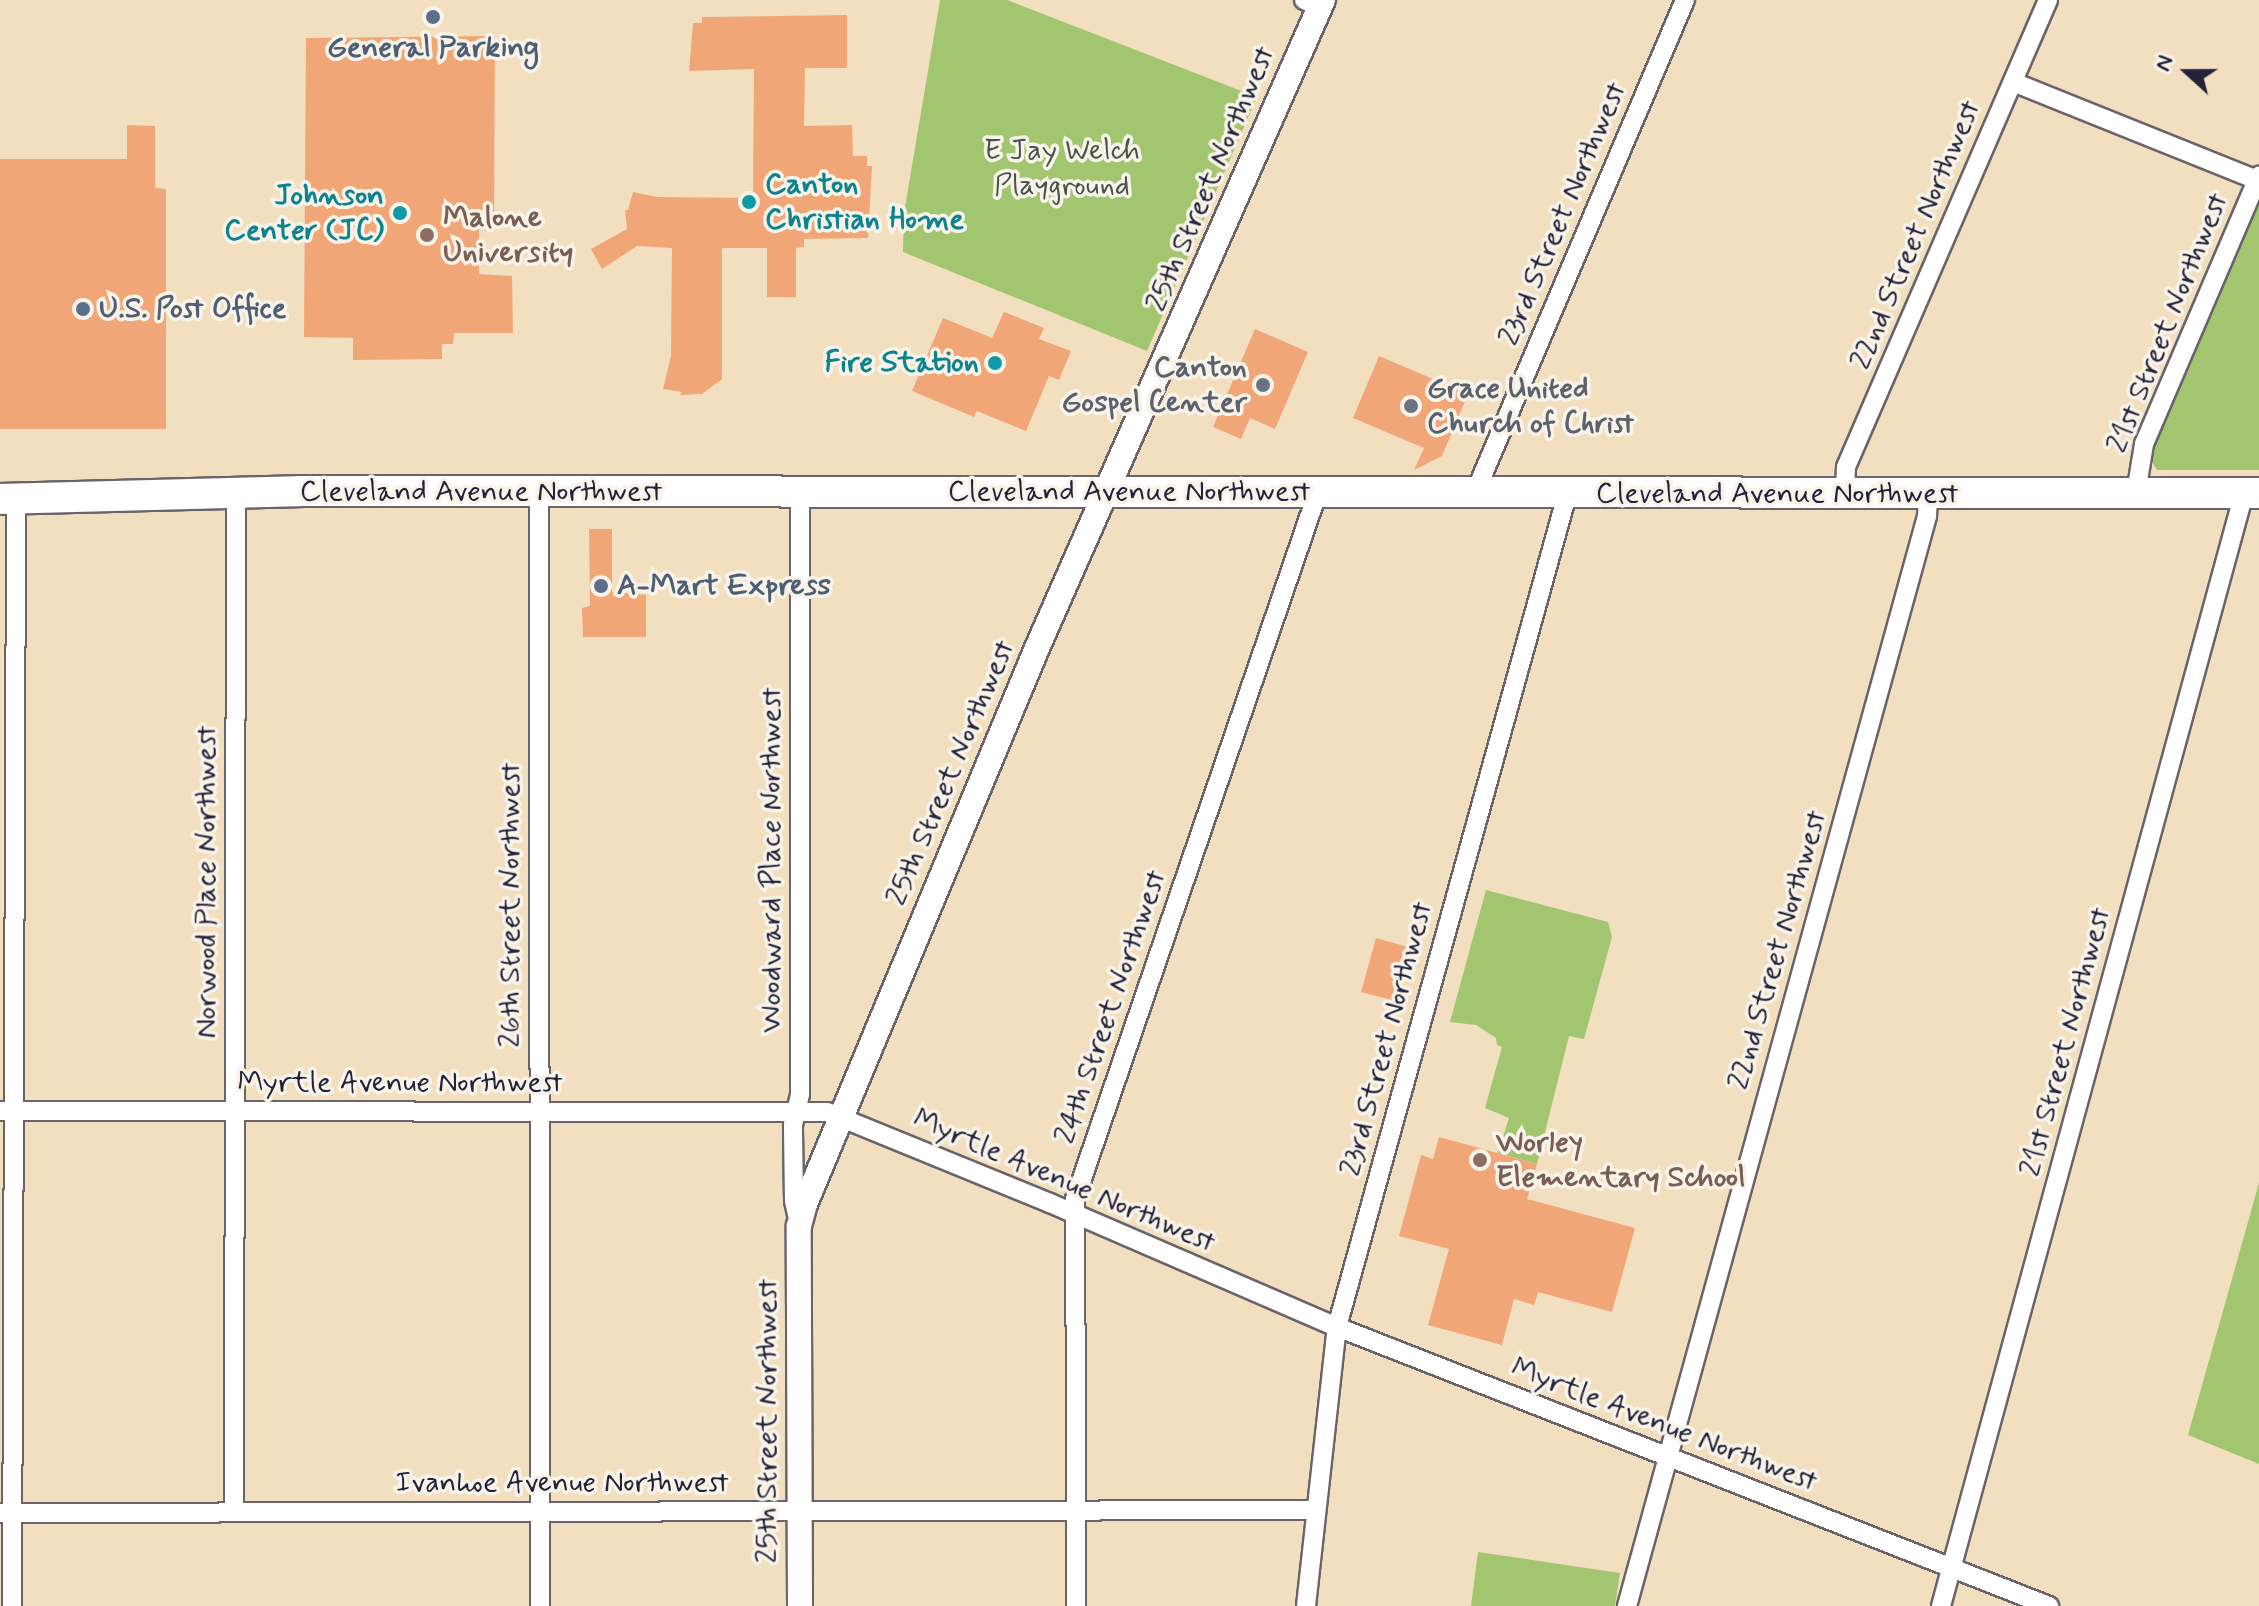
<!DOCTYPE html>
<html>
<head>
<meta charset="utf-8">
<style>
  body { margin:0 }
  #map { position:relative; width:2259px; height:1606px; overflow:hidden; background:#f1dfc0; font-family:Mynerve,sans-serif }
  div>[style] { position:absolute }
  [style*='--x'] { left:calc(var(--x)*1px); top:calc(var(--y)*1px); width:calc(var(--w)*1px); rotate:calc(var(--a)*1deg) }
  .green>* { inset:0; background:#a2c670 }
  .building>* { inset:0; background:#f0a677 }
  .roads { filter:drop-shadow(2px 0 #6a646a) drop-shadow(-2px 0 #6a646a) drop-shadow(0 2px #6a646a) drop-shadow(0 -2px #6a646a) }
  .minor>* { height:18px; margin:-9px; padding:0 9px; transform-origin:9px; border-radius:9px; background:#fff }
  .tertiary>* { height:24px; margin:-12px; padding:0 12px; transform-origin:12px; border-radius:12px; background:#fff }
  .primary>* { height:30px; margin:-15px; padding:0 15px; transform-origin:15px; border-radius:15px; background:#fff }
  .dots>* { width:22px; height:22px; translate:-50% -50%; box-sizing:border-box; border:4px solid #f7f3e8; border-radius:50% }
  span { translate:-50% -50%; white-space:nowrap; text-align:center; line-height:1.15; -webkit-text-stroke:7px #f7f3e8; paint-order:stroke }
  .service-label { font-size:30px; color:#4e5e75; font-weight:700 }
  .left { translate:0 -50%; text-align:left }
  .park-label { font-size:30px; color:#48534b }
  .street-label { font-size:30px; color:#22223b }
  .culture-label { font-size:30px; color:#0d838f; font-weight:700 }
  .right { translate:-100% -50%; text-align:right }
  .education-label { font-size:30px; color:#785e54; font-weight:700 }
  .worship-label { font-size:30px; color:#5b616d; font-weight:700 }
  .north { position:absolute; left:2147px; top:32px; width:80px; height:80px; -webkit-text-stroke:6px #f7f3e8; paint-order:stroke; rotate:291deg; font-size:22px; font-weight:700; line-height:32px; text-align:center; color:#22223b }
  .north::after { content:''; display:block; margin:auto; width:28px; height:36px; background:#22223b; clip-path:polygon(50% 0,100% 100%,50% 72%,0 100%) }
</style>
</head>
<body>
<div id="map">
  <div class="green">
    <i style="clip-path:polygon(940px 0,1007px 0,1257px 97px,1147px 351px,903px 252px,904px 213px)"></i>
    <i style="clip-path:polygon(2259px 192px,2259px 470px,2157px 470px,2147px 454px)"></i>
    <i style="clip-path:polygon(1486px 890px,1608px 922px,1612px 937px,1584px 1039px,1569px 1036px,1537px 1164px,1498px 1153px,1509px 1118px,1485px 1108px,1502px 1047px,1497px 1045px,1496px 1038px,1476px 1025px,1450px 1022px)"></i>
    <i style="clip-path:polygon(2259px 1183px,2259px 1464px,2188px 1435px)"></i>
    <i style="clip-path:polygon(1478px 1552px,1620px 1573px,1615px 1606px,1471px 1606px)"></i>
  </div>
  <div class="building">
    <i style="clip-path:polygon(847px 15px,847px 68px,805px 68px,804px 126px,852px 125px,853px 156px,867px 156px,867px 166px,872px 166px,868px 238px,804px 239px,804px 247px,796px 248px,796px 297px,767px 297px,767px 248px,722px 248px,722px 379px,702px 394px,680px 395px,682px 392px,663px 389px,671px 356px,672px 248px,637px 246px,602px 269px,591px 249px,627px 229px,625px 210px,628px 210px,633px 192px,657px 197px,753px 198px,754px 69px,689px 71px,693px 23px,702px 23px,702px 17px)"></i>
    <i style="clip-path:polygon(495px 36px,494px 229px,479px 230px,479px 274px,512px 276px,513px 333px,454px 333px,453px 344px,442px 344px,442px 359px,353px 360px,353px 338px,304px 337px,306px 38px)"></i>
    <i style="clip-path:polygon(127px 125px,155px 126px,155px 188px,166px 189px,166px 429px,0 429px,0 159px,127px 159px)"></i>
    <i style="clip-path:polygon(1004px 312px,1044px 328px,1039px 339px,1071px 351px,1059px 380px,1049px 376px,1026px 431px,977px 411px,974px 417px,912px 391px,943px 318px,992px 338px)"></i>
    <i style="clip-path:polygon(1255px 329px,1308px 352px,1275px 429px,1250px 418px,1241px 439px,1213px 427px)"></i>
    <i style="clip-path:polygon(1379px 356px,1468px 394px,1442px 456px,1414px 470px,1424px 448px,1353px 418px)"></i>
    <i style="clip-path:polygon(589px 529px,612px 529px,612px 592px,646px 595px,646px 637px,583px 637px,582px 608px,590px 606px)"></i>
    <i style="clip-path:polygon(1376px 938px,1408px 947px,1392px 1000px,1361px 992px)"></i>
    <i style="clip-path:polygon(1439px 1137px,1537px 1164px,1527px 1199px,1635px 1228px,1612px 1312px,1538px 1292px,1534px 1305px,1514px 1299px,1502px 1345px,1428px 1325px,1449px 1249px,1399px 1236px,1421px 1155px,1433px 1159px)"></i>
  </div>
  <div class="roads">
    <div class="minor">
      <i style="--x:1304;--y:0;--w:17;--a:24"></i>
      <i style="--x:2013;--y:82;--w:263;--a:21.9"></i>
      <i style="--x:539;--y:492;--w:1114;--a:89.95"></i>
      <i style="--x:2136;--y:493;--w:50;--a:-80.7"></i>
      <i style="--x:2144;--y:444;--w:292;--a:-66.8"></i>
      <i style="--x:1845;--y:494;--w:27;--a:-88"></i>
      <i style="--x:1846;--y:467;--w:509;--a:-66.61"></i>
      <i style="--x:1474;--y:495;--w:538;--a:-66.91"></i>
      <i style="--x:0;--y:1111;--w:827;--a:0.07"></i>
      <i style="--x:827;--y:1112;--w:241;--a:22.2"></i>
      <i style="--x:1050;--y:1203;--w:313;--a:23.4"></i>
      <i style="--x:1337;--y:1327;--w:765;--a:21.4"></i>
      <i style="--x:799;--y:1224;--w:24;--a:-102"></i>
      <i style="--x:794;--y:1201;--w:76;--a:-90.8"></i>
      <i style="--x:793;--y:1125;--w:32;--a:-77"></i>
      <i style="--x:800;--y:1094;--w:602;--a:-90"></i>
      <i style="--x:234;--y:1511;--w:1018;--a:-89.89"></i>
      <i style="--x:0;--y:1513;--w:1316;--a:-0.13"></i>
      <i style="--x:12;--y:1606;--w:1108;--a:-89.79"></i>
      <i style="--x:1076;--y:1606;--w:407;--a:-90.1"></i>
      <i style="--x:1075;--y:1199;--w:745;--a:-71.05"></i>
      <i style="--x:1306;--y:1606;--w:281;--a:-83.7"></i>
      <i style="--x:1337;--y:1327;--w:863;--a:-74.55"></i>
      <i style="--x:1627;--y:1606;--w:1131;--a:-74.61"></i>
      <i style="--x:1927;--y:516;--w:22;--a:-87"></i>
      <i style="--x:1941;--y:1606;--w:1154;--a:-74.77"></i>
    </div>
    <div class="tertiary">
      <i style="--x:800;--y:1606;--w:380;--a:-90.2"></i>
      <i style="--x:799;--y:1226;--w:23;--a:-75"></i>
      <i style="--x:805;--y:1204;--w:602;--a:-67.35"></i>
      <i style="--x:1037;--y:648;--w:708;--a:-66.19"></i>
    </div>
    <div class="primary">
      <i style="--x:0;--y:499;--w:300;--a:-1.5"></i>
      <i style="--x:300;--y:491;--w:1959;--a:0.06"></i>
    </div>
  </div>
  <div class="dots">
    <i style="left:433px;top:17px;background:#5c6f8a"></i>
    <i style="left:749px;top:202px;background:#0f9aa8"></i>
    <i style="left:400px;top:213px;background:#0f9aa8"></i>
    <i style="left:427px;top:235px;background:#8d6e63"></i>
    <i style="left:83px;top:309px;background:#5c6f8a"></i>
    <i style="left:995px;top:363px;background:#0f9aa8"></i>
    <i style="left:1263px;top:385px;background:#6b7280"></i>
    <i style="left:1411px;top:406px;background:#6b7280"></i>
    <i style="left:601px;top:586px;background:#5c6f8a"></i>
    <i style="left:1480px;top:1160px;background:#8d6e63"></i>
  </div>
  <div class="service-label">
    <span style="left:433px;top:48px">General Parking</span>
    <span class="left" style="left:99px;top:309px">U.S. Post Office</span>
    <span class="left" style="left:617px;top:586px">A-Mart Express</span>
  </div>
  <div class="park-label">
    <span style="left:1062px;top:168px">E Jay Welch<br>Playground</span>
  </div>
  <div class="street-label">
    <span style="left:1211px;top:179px;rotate:-67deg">25th Street Northwest</span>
    <span style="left:1563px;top:214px;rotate:-67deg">23rd Street Northwest</span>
    <span style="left:1916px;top:235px;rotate:-67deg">22nd Street Northwest</span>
    <span style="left:2168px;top:323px;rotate:-68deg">21st Street Northwest</span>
    <span style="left:481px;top:492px">Cleveland Avenue Northwest</span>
    <span style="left:1129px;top:492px">Cleveland Avenue Northwest</span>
    <span style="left:1777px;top:494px">Cleveland Avenue Northwest</span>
    <span style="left:951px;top:773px;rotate:-67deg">25th Street Northwest</span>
    <span style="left:772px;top:860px;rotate:-90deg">Woodward Place Northwest</span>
    <span style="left:207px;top:882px;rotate:-90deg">Norwood Place Northwest</span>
    <span style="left:511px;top:905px;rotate:-90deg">26th Street Northwest</span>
    <span style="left:1778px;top:950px;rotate:-74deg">22nd Street Northwest</span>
    <span style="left:1111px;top:1007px;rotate:-71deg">24th Street Northwest</span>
    <span style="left:1387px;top:1039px;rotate:-75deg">23rd Street Northwest</span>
    <span style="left:2066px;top:1042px;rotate:-75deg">21st Street Northwest</span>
    <span style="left:400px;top:1083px">Myrtle Avenue Northwest</span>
    <span style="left:1064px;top:1181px;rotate:23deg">Myrtle Avenue Northwest</span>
    <span style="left:768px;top:1421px;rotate:-90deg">25th Street Northwest</span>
    <span style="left:1664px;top:1425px;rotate:21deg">Myrtle Avenue Northwest</span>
    <span style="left:562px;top:1483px">Ivanhoe Avenue Northwest</span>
  </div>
  <div class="culture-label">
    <span class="left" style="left:765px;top:202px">Canton<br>Christian Home</span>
    <span class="right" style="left:384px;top:213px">Johnson<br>Center (JC)</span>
    <span class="right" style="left:979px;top:363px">Fire Station</span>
  </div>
  <div class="education-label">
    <span class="left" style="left:443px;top:235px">Malone<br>University</span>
    <span class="left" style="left:1496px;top:1160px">Worley<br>Elementary School</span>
  </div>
  <div class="worship-label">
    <span class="right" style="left:1247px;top:385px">Canton<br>Gospel Center</span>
    <span class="left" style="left:1427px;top:406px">Grace United<br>Church of Christ</span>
  </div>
  <div class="north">N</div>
</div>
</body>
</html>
